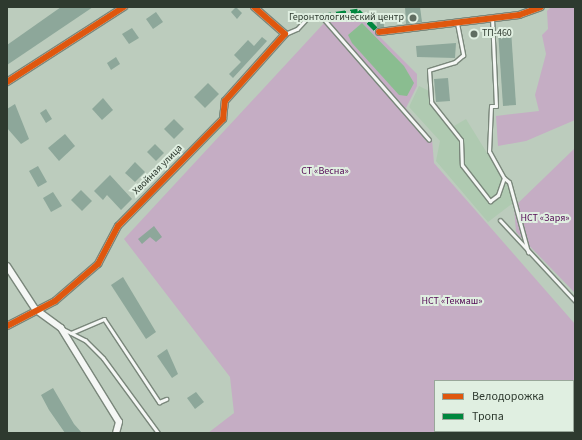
<!DOCTYPE html>
<html>
<head>
<meta charset="utf-8">
<style>
  body { margin:0 }
  #map { position:relative; width:582px; height:440px; overflow:hidden; background:#bcccbd; font-family:"Source Sans 3",sans-serif }
  div>[style] { position:absolute }
  [style*='--x'] { left:calc(var(--x)*1px); top:calc(var(--y)*1px); width:calc(var(--w)*1px); rotate:calc(var(--a)*1deg) }
  .built>* { inset:0; background:#afcab1 }
  .green>* { inset:0; background:#c5adc4 }
  .water>* { inset:0; background:#8abd90 }
  .building>* { inset:0; background:#8da79a }
  .roads { filter:drop-shadow(1px 0 #7a877b) drop-shadow(-1px 0 #7a877b) drop-shadow(0 1px #7a877b) drop-shadow(0 -1px #7a877b) }
  .lane>* { height:3px; margin:-1.5px; padding:0 1.5px; transform-origin:1.5px; border-radius:1.5px; background:#f5f7f5 }
  .street>* { height:6px; margin:-3px; padding:0 3px; transform-origin:3px; border-radius:3px; background:#f5f7f5 }
  .quiet>* { height:5px; margin-top:-2.5px; transform-origin:0; background:repeating-linear-gradient(90deg,#00873e 0 10px,transparent 0 15px) }
  .cycleway>* { height:6px; margin:-3px; padding:0 3px; transform-origin:3px; border-radius:3px; background:#df570e }
  .dots>* { width:11px; height:11px; translate:-50% -50%; box-sizing:border-box; border:2px solid #e0efe1; border-radius:50% }
  span { translate:-50% -50%; white-space:nowrap; text-align:center; line-height:1.15; -webkit-text-stroke:4px #e0efe1; paint-order:stroke }
  .poi-label { font-size:10px; color:#2e3a2f }
  .right { translate:-100% -50%; text-align:right }
  .left { translate:0 -50%; text-align:left }
  .street-label { font-size:10px; color:#2e3a2f }
  .park-label { font-size:10px; color:#520753 }
  .frame { position:absolute; inset:0; border:8px solid #2e3a2f; pointer-events:none }
  .legend { position:absolute; left:434px; top:380px; width:140px; height:52px; box-sizing:border-box; background:#e0efe1; border:1px solid #99a79a; margin:0; padding:5px 7px; list-style:none; font-size:12px; color:#2e3a2f }
  .legend li { display:flex; align-items:center; gap:8px; height:20px }
  .legend b { width:20px; border:1px solid #99a79a }
</style>
</head>
<body>
<div id="map">
  <div class="built">
    <i style="clip-path:polygon(419px 86px,429px 91px,428px 97px,454px 126px,466px 119px,513px 195px,513px 203px,488px 222px,436px 161px,440px 141px,409px 107px)"></i>
  </div>
  <div class="green">
    <i style="clip-path:polygon(551px 7px,575px 7px,575px 120px,526px 141px,498px 146px,496px 116px,539px 111px,535px 95px,546px 54px,542px 35px,548px 29px,547px 11px)"></i>
    <i style="clip-path:polygon(evenodd,360px 17px,417px 74px,417px 86px,406px 108px,432px 139px,434px 163px,575px 324px,575px 433px,208px 433px,234px 413px,230px 377px,124px 239px,325px 22px,360px 17px,435px 381px,573px 381px,573px 431px,435px 431px,435px 381px)"></i>
    <i style="clip-path:polygon(575px 148px,575px 293px,516px 232px,514px 207px)"></i>
  </div>
  <div class="water">
    <i style="clip-path:polygon(362px 23px,404px 66px,414px 83px,407px 96px,399px 95px,352px 43px,348px 35px)"></i>
  </div>
  <div class="building">
    <i style="clip-path:polygon(61px 7px,93px 7px,7px 65px,7px 45px)"></i>
    <i style="clip-path:polygon(236px 7px,242px 13px,237px 19px,231px 12px)"></i>
    <i style="clip-path:polygon(405px 7px,420px 7px,422px 22px,406px 24px)"></i>
    <i style="clip-path:polygon(156px 12px,163px 22px,153px 29px,146px 19px)"></i>
    <i style="clip-path:polygon(376px 14px,383px 14px,384px 27px,377px 28px)"></i>
    <i style="clip-path:polygon(132px 28px,139px 38px,129px 44px,122px 34px)"></i>
    <i style="clip-path:polygon(511px 30px,516px 105px,503px 106px,498px 31px)"></i>
    <i style="clip-path:polygon(262px 37px,267px 41px,233px 78px,229px 74px,241px 62px,234px 55px,248px 40px,254px 46px)"></i>
    <i style="clip-path:polygon(456px 43px,455px 58px,417px 57px,416px 46px)"></i>
    <i style="clip-path:polygon(116px 57px,120px 64px,111px 70px,107px 63px)"></i>
    <i style="clip-path:polygon(448px 78px,450px 101px,436px 102px,434px 79px)"></i>
    <i style="clip-path:polygon(208px 83px,219px 94px,205px 108px,194px 97px)"></i>
    <i style="clip-path:polygon(103px 98px,113px 110px,102px 120px,92px 109px)"></i>
    <i style="clip-path:polygon(15px 104px,29px 139px,21px 144px,7px 128px,7px 109px)"></i>
    <i style="clip-path:polygon(46px 109px,52px 119px,46px 123px,40px 113px)"></i>
    <i style="clip-path:polygon(174px 119px,184px 129px,174px 139px,164px 129px)"></i>
    <i style="clip-path:polygon(65px 134px,75px 146px,59px 161px,48px 148px)"></i>
    <i style="clip-path:polygon(155px 144px,164px 153px,156px 161px,147px 152px)"></i>
    <i style="clip-path:polygon(135px 162px,145px 172px,135px 182px,125px 173px)"></i>
    <i style="clip-path:polygon(38px 166px,47px 182px,38px 187px,29px 171px)"></i>
    <i style="clip-path:polygon(110px 175px,132px 199px,121px 210px,107px 195px,103px 200px,94px 191px)"></i>
    <i style="clip-path:polygon(81px 190px,92px 201px,82px 211px,71px 200px)"></i>
    <i style="clip-path:polygon(53px 192px,62px 206px,51px 212px,43px 198px)"></i>
    <i style="clip-path:polygon(154px 226px,162px 237px,156px 242px,150px 237px,142px 244px,138px 239px)"></i>
    <i style="clip-path:polygon(123px 277px,156px 332px,146px 339px,111px 285px)"></i>
    <i style="clip-path:polygon(167px 349px,178px 374px,172px 378px,157px 356px)"></i>
    <i style="clip-path:polygon(53px 388px,74px 424px,82px 433px,65px 433px,49px 410px,41px 395px)"></i>
    <i style="clip-path:polygon(196px 392px,204px 402px,195px 409px,187px 398px)"></i>
  </div>
  <div class="roads">
    <div class="lane">
      <i style="--x:492;--y:18;--w:88;--a:87.4"></i>
      <i style="--x:496;--y:106;--w:5;--a:180"></i>
      <i style="--x:491;--y:106;--w:45;--a:92.5"></i>
      <i style="--x:489;--y:151;--w:31;--a:61"></i>
      <i style="--x:457;--y:23;--w:33;--a:79"></i>
      <i style="--x:463;--y:55;--w:11;--a:139"></i>
      <i style="--x:455;--y:62;--w:27;--a:163"></i>
      <i style="--x:429;--y:70;--w:32;--a:86"></i>
      <i style="--x:431;--y:102;--w:48;--a:51.7"></i>
      <i style="--x:461;--y:140;--w:25;--a:88"></i>
      <i style="--x:462;--y:165;--w:46;--a:52.1"></i>
      <i style="--x:490;--y:201;--w:10;--a:-37"></i>
      <i style="--x:498;--y:195;--w:18;--a:-71"></i>
      <i style="--x:504;--y:178;--w:6;--a:39"></i>
      <i style="--x:509;--y:182;--w:73;--a:74.8"></i>
      <i style="--x:285;--y:34;--w:13;--a:-23"></i>
      <i style="--x:297;--y:29;--w:18;--a:-47"></i>
      <i style="--x:309;--y:16;--w:12;--a:0"></i>
      <i style="--x:321;--y:16;--w:164;--a:48.9"></i>
      <i style="--x:500;--y:220;--w:110;--a:47.2"></i>
      <i style="--x:63;--y:329;--w:25;--a:27"></i>
      <i style="--x:85;--y:340;--w:25;--a:45"></i>
      <i style="--x:103;--y:358;--w:93;--a:53.7"></i>
      <i style="--x:71;--y:333;--w:36;--a:-23"></i>
      <i style="--x:104;--y:319;--w:100;--a:56.5"></i>
      <i style="--x:159;--y:402;--w:8;--a:-23"></i>
    </div>
    <div class="street">
      <i style="--x:379;--y:32;--w:141;--a:-6.9"></i>
      <i style="--x:519;--y:15;--w:23;--a:-20"></i>
      <i style="--x:7;--y:82;--w:139;--a:-32.7"></i>
      <i style="--x:7;--y:266;--w:51;--a:56.9"></i>
      <i style="--x:35;--y:309;--w:32;--a:36"></i>
      <i style="--x:61;--y:328;--w:110;--a:58.3"></i>
      <i style="--x:119;--y:422;--w:11;--a:105"></i>
      <i style="--x:7;--y:326;--w:54;--a:-27.5"></i>
      <i style="--x:55;--y:301;--w:57;--a:-40.7"></i>
      <i style="--x:98;--y:264;--w:43;--a:-62.2"></i>
      <i style="--x:118;--y:226;--w:150;--a:-45.5"></i>
      <i style="--x:223;--y:119;--w:18;--a:-84"></i>
      <i style="--x:225;--y:101;--w:90;--a:-48.2"></i>
      <i style="--x:285;--y:34;--w:41;--a:-138.9"></i>
    </div>
  </div>
  <div class="quiet">
    <i style="--x:321;--y:16;--w:37;--a:-8"></i>
    <i style="--x:358;--y:11;--w:30;--a:45"></i>
  </div>
  <div class="cycleway">
    <i style="--x:379;--y:32;--w:141;--a:-6.9"></i>
    <i style="--x:519;--y:15;--w:23;--a:-20"></i>
    <i style="--x:7;--y:82;--w:139;--a:-32.7"></i>
    <i style="--x:7;--y:326;--w:54;--a:-27.5"></i>
    <i style="--x:55;--y:301;--w:57;--a:-40.7"></i>
    <i style="--x:98;--y:264;--w:43;--a:-62.2"></i>
    <i style="--x:118;--y:226;--w:150;--a:-45.5"></i>
    <i style="--x:223;--y:119;--w:18;--a:-84"></i>
    <i style="--x:225;--y:101;--w:90;--a:-48.2"></i>
    <i style="--x:285;--y:34;--w:41;--a:-138.9"></i>
  </div>
  <div class="dots">
    <i style="left:413px;top:18px;background:#606d61"></i>
    <i style="left:474px;top:34px;background:#606d61"></i>
  </div>
  <div class="poi-label">
    <span class="right" style="left:404px;top:18px">Геронтологический центр</span>
    <span class="left" style="left:482px;top:34px">ТП-460</span>
  </div>
  <div class="street-label">
    <span style="left:158px;top:170px;rotate:-45deg">Хвойная улица</span>
  </div>
  <div class="park-label">
    <span style="left:325px;top:172px">СТ «Весна»</span>
    <span style="left:545px;top:219px">НСТ «Заря»</span>
    <span style="left:452px;top:302px">НСТ «Текмаш»</span>
  </div>
  <div class="frame"></div>
  <ul class="legend">
  <li><b style="height:5px;background:#df570e"></b>Велодорожка</li>
  <li><b style="height:5px;background:#00873e"></b>Тропа</li>
  </ul>
</div>
</body>
</html>
